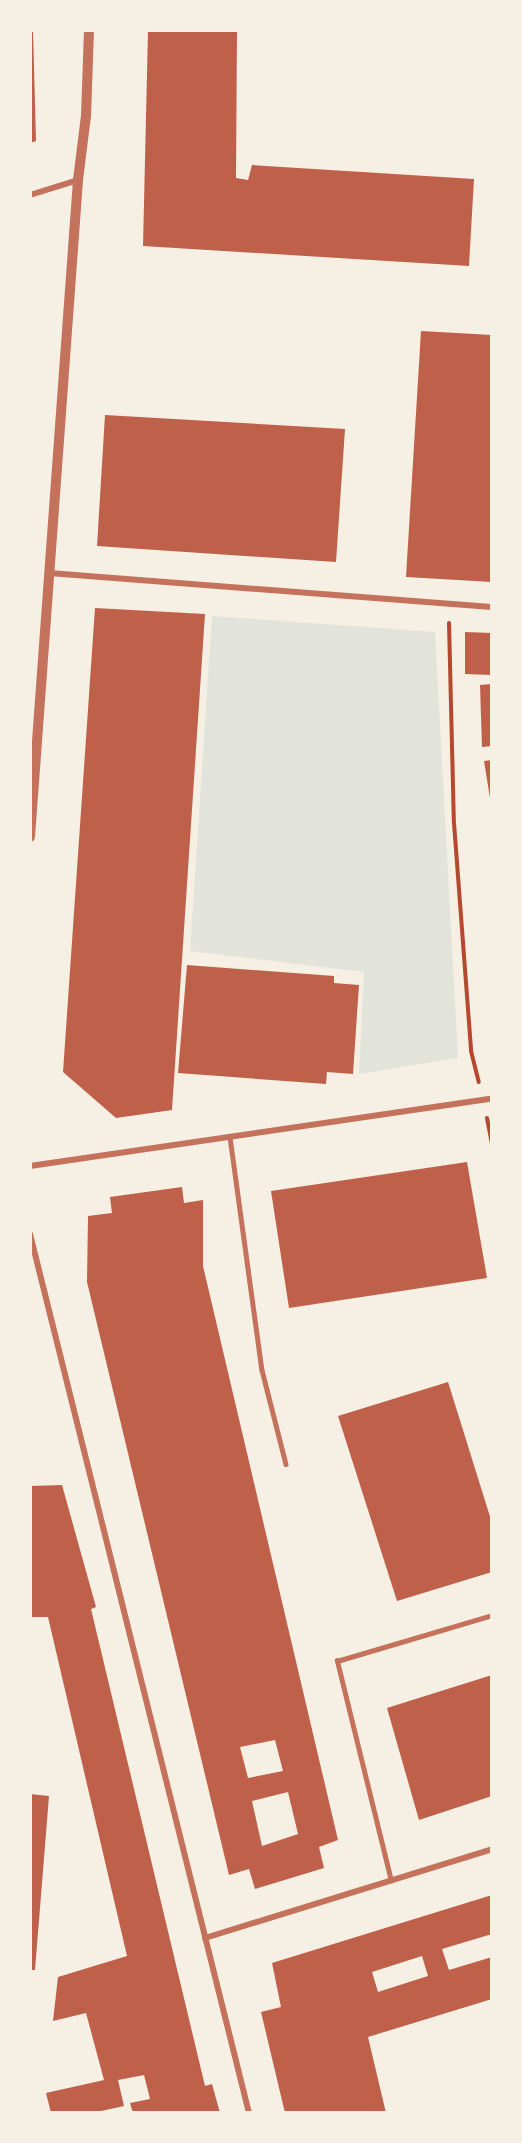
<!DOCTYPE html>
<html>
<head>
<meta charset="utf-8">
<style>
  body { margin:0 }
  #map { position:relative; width:522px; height:2143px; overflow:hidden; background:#f6efe4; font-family:"Golos Text",sans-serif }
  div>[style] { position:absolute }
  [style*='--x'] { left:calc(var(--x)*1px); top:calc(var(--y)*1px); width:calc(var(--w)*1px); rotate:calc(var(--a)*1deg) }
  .green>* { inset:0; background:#e2e4dc }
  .building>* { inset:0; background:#bf614a }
  .path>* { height:4px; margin:-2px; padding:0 2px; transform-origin:2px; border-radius:2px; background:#b5482f }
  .service>* { height:4.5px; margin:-2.25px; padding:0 2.25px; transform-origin:2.25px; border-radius:2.25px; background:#c5725c }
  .minor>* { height:6px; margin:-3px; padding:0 3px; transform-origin:3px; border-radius:3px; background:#c5725c }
  .tertiary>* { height:10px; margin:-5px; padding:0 5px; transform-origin:5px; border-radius:5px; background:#c5725c }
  span { translate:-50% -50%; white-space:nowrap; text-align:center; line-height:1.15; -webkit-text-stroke:4.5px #f6efe4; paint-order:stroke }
  .frame { position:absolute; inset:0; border:32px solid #f6efe4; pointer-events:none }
</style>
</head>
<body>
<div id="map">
  <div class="green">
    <i style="clip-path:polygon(212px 616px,435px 632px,458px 1058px,359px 1074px,364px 972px,190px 951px)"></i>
  </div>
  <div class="building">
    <i style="clip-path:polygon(30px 30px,33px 30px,36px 141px,30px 143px)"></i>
    <i style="clip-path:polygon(148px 30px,237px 30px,236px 178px,248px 180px,252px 165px,474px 179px,469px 266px,143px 246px)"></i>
    <i style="clip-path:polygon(421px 331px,492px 335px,492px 582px,406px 577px)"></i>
    <i style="clip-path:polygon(105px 415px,345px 429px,336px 562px,97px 546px)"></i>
    <i style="clip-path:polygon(95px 608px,205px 614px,172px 1110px,116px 1118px,63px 1072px)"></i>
    <i style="clip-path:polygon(465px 632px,492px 633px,492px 675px,465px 674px)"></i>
    <i style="clip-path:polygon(492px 684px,492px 746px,482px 747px,480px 685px)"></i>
    <i style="clip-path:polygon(492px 760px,492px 798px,490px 798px,484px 761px)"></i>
    <i style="clip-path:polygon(187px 965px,334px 976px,334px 983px,359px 985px,353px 1074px,327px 1072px,326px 1084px,178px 1073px)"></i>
    <i style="clip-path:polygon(467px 1162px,487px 1278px,289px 1308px,271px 1191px)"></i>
    <i style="clip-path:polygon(evenodd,182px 1187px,184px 1203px,203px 1200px,203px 1266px,338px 1840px,319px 1847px,324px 1868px,255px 1889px,249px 1869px,229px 1875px,87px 1282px,88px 1216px,112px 1213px,110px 1197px,182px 1187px,275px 1740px,283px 1771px,248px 1778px,240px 1747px,275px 1740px,182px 1187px,288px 1792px,298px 1834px,262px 1846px,252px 1801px,288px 1792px)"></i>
    <i style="clip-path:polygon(448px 1382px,492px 1523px,492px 1572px,397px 1601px,338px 1416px)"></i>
    <i style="clip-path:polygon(62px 1485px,96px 1607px,91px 1609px,205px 2086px,212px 2084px,220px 2113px,133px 2113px,130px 2103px,150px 2099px,144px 2075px,118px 2080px,124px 2106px,92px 2113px,51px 2113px,46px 2093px,104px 2080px,86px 2013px,53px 2021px,58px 1977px,127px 1956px,48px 1617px,30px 1617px,30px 1486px)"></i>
    <i style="clip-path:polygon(492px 1675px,492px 1796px,419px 1820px,387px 1708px)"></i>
    <i style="clip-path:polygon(30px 1794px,49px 1796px,35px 1970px,30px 1970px)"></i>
    <i style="clip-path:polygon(evenodd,492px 1895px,492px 1934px,442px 1949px,449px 1970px,492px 1957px,492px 1999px,368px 2037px,386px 2113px,285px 2113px,261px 2012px,281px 2007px,272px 1963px,492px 1895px,422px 1956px,428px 1976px,378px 1992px,372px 1972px,422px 1956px)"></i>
  </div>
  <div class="path">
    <i style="--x:449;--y:623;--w:200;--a:88.6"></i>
    <i style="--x:454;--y:823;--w:229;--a:85.7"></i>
    <i style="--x:471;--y:1051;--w:32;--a:76"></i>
    <i style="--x:487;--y:1118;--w:26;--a:79"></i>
  </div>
  <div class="service">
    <i style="--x:230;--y:1137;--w:235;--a:82.2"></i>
    <i style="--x:262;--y:1370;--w:97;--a:75.7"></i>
    <i style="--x:391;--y:1881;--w:227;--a:-103.8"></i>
    <i style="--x:337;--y:1661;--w:162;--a:-16.5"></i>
  </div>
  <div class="minor">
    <i style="--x:30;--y:195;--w:50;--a:-17.4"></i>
    <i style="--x:49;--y:573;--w:444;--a:4.4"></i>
    <i style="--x:30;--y:1166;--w:467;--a:-8.3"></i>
    <i style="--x:30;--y:1234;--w:906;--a:76.01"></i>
    <i style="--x:205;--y:1938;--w:300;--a:-17.2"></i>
  </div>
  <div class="tertiary">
    <i style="--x:30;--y:837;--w:659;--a:-85.82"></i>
    <i style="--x:78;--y:180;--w:64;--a:-82.9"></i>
    <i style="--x:86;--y:116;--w:86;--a:-88"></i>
  </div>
  <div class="frame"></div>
</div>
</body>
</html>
